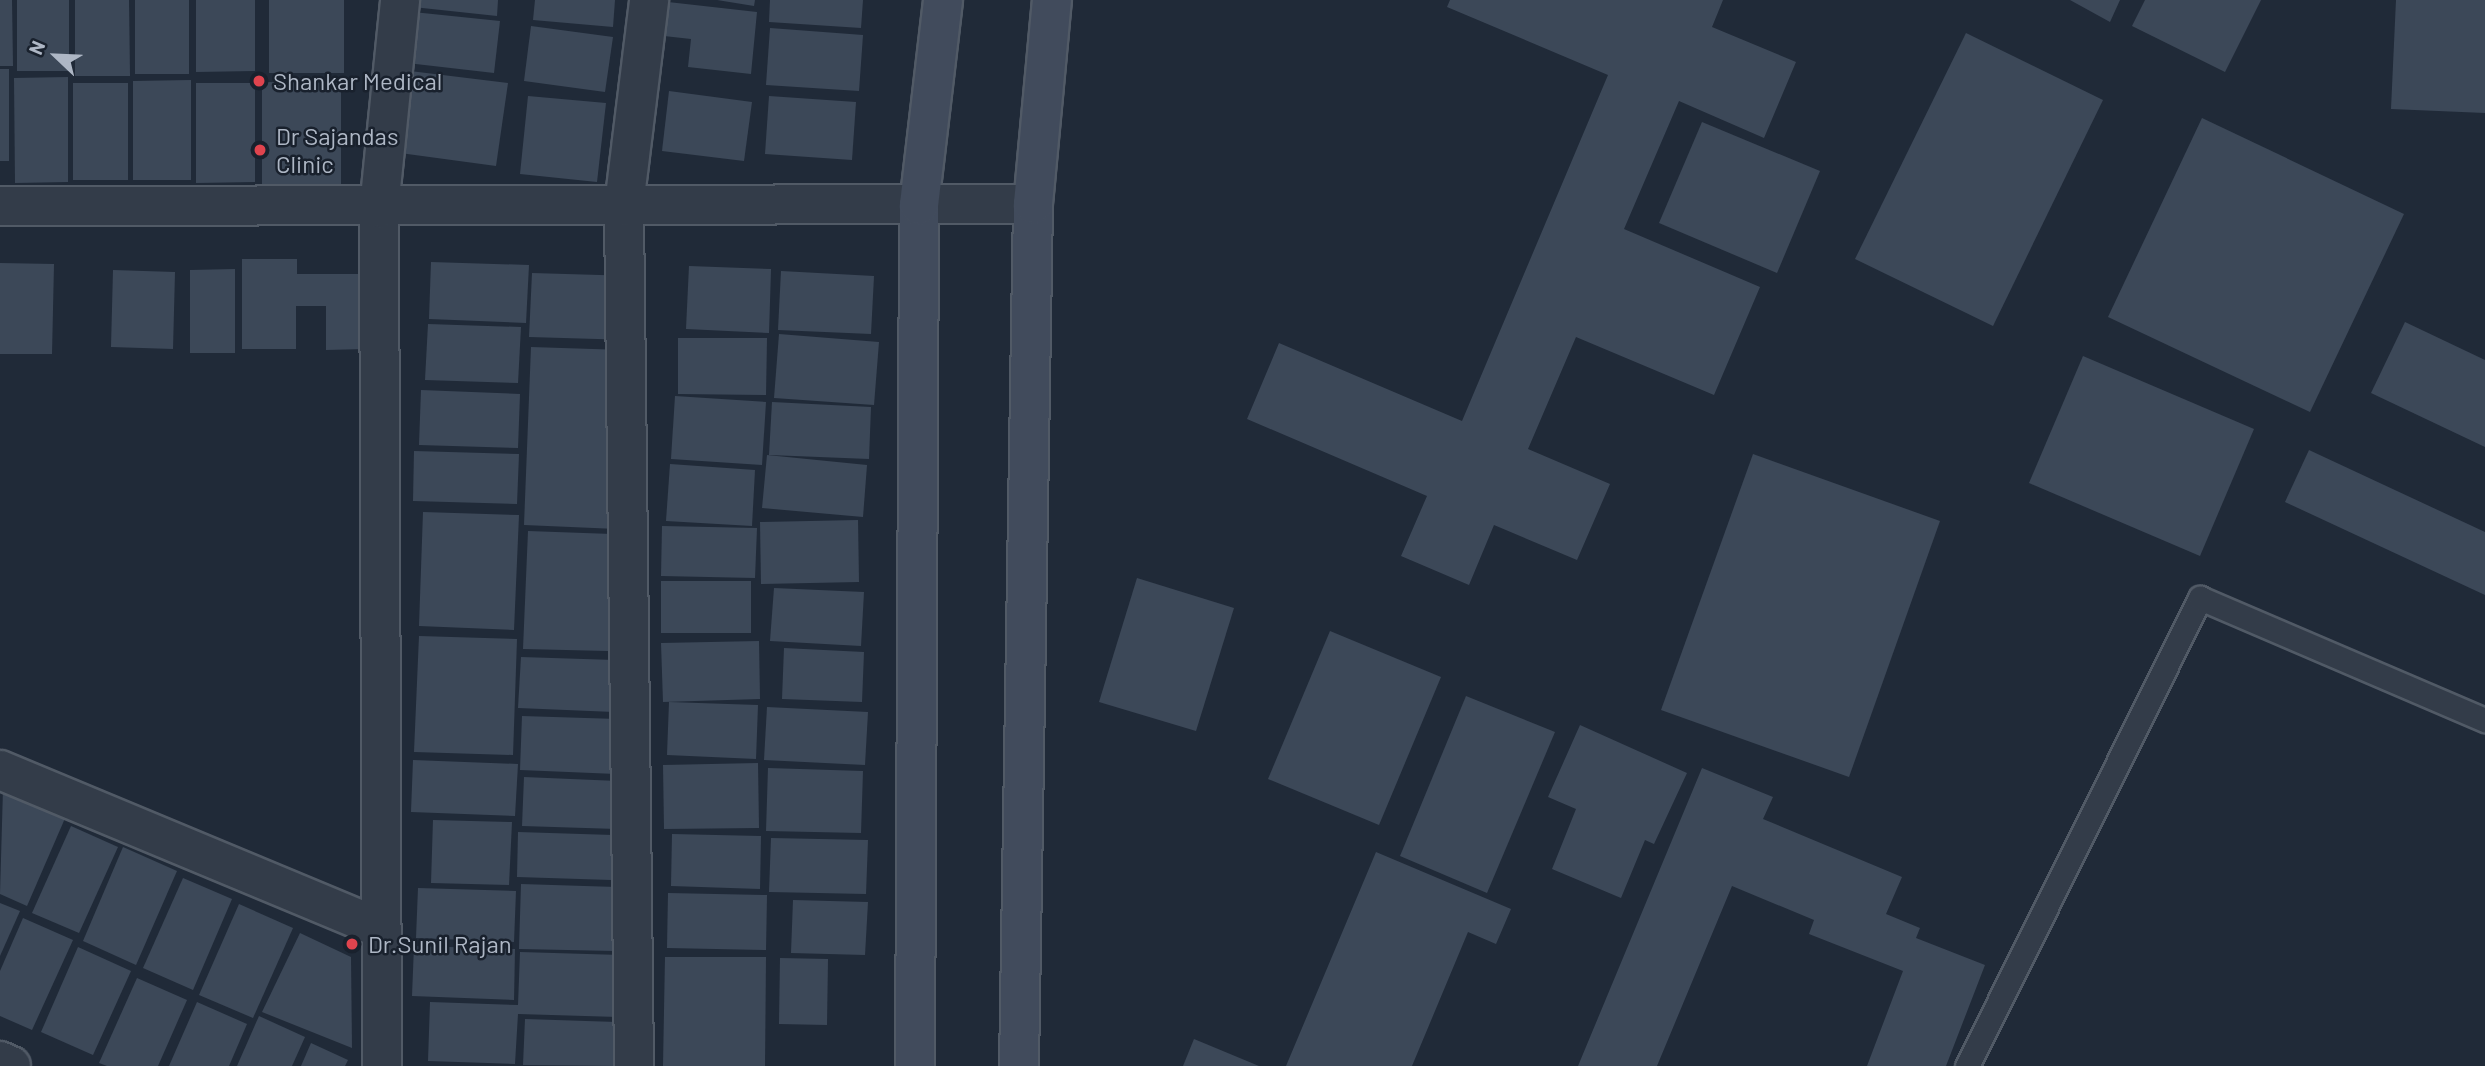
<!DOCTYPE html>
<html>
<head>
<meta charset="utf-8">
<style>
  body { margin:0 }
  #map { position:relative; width:2485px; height:1066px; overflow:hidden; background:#202a38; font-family:Barlow,sans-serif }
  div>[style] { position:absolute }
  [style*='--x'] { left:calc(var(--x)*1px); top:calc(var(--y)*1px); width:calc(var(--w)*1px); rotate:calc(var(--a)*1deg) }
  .building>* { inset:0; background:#3c4858 }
  .roads { filter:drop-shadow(2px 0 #515a66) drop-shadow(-2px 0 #515a66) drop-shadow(0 2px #515a66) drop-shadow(0 -2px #515a66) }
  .service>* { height:23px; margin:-11.5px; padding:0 11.5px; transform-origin:11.5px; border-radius:11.5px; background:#333c49 }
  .minor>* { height:38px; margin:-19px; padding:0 19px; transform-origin:19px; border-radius:19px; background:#333c49 }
  .tertiary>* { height:38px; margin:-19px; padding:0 19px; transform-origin:19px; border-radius:19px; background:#333c49 }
  .secondary>* { height:38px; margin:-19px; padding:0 19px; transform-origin:19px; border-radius:19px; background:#414b5c }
  .dots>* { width:19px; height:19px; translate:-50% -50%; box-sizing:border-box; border:4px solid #19212d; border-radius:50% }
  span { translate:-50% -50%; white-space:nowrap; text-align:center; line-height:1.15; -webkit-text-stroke:5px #19212d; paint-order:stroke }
  .poi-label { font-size:24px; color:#aeb7c5 }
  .left { translate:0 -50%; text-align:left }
  .north { position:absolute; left:21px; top:21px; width:70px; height:70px; -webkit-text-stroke:5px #19212d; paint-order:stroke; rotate:293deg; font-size:19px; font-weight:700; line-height:28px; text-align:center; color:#aeb7c5 }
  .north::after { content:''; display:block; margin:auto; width:24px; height:32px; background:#aeb7c5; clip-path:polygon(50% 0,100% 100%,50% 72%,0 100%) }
</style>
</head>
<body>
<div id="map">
  <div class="building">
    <i style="clip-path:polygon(0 0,12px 0,13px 66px,0 66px)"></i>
    <i style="clip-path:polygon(17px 0,69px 0,69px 71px,17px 71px)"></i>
    <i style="clip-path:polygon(75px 0,129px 0,130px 76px,75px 76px)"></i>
    <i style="clip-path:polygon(135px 0,189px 0,189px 74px,135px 74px)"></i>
    <i style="clip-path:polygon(196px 0,255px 0,255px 71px,196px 72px)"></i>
    <i style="clip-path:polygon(269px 0,344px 0,344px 73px,269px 73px)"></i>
    <i style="clip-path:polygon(414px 0,498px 0,497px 16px,413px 7px)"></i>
    <i style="clip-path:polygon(535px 0,615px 0,613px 27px,533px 20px)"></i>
    <i style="clip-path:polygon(717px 0,755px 0,754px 6px)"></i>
    <i style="clip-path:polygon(770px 0,863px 0,861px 28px,769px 22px)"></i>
    <i style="clip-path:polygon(1450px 0,1723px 0,1712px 27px,1796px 62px,1764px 138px,1679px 101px,1624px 229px,1760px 287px,1714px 395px,1576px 337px,1528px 449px,1610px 484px,1577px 560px,1494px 525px,1469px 585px,1401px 556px,1427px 496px,1247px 419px,1279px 343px,1462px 421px,1608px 75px,1447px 7px)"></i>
    <i style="clip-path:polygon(2070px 0,2120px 0,2110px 22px)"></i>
    <i style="clip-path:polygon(2145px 0,2261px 0,2225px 72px,2132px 26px)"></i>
    <i style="clip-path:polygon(2396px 0,2485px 0,2485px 113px,2391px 109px)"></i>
    <i style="clip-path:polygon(668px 2px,757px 12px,751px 74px,688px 67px,691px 39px,664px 36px)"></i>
    <i style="clip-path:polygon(413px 12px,500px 21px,494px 73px,407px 63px)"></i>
    <i style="clip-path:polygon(531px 26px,613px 37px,605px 92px,524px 81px)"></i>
    <i style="clip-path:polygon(770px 28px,863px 35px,859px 91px,766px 85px)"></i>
    <i style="clip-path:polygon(1966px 33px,2103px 100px,1993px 326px,1855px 259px)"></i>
    <i style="clip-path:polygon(0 69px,9px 69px,9px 161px,0 161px)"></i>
    <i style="clip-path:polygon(410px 71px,508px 83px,496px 166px,400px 153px)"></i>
    <i style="clip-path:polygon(68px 77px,68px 182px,15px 183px,14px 78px)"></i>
    <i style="clip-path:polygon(191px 80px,191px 180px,133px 180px,133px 81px)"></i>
    <i style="clip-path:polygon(262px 82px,341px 83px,341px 191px,262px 191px)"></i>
    <i style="clip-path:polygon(73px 83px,128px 83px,128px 180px,73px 180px)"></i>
    <i style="clip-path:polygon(196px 83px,255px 83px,255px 182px,196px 183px)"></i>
    <i style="clip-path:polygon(669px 91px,752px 102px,744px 161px,662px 151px)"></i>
    <i style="clip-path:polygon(528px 96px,606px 103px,597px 182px,520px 174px)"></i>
    <i style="clip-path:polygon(769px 96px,856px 102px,852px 160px,765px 154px)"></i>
    <i style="clip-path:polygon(2202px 118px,2404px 214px,2310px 412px,2108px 317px)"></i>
    <i style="clip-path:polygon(1702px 122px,1820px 171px,1777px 273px,1659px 223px)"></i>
    <i style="clip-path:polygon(242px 259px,297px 259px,297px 274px,364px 274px,365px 349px,326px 350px,326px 306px,296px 306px,296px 349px,242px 349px)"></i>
    <i style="clip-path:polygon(431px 262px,529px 265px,526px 323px,429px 319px)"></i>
    <i style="clip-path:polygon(0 263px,54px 264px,52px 354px,0 354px)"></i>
    <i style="clip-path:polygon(689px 266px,771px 269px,769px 333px,686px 329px)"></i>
    <i style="clip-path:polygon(235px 269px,235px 353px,190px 353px,190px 270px)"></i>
    <i style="clip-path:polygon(113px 270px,175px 272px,173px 349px,111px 347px)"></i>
    <i style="clip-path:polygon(781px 271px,874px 276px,871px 334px,778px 330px)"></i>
    <i style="clip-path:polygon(532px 273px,634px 276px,631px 340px,529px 337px)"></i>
    <i style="clip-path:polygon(2405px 322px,2485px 360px,2485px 447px,2371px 393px)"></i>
    <i style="clip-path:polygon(428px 324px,521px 327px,518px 383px,425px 380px)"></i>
    <i style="clip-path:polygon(779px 334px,879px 342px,874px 405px,774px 398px)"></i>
    <i style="clip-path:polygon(678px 338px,767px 338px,766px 395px,678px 394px)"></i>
    <i style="clip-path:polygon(531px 347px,624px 350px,617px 529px,524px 525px)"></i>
    <i style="clip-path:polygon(2083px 356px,2254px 429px,2200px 556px,2029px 483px)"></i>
    <i style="clip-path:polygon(421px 390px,520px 394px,518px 448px,419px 445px)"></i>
    <i style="clip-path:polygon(675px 396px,766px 402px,762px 465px,671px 459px)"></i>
    <i style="clip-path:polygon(772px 402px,871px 407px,869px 459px,769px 455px)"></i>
    <i style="clip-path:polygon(2309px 450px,2485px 532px,2485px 595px,2285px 502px)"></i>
    <i style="clip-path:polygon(414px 451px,519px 454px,517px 504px,413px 501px)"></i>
    <i style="clip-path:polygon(1753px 454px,1940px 521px,1849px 777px,1661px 710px)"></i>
    <i style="clip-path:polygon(767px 455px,867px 465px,863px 517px,762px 508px)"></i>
    <i style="clip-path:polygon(670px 464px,755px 470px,752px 526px,666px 521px)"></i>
    <i style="clip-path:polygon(423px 512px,519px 515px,514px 630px,419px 626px)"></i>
    <i style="clip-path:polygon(858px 520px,859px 582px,761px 584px,760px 522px)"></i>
    <i style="clip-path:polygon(662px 526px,757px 528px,755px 578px,661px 576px)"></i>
    <i style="clip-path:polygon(528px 531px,612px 534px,608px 651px,523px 649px)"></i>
    <i style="clip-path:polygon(1137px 578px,1234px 608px,1196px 731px,1099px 702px)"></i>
    <i style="clip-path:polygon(661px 581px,751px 581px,751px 633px,661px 633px)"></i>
    <i style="clip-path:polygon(774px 588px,864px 592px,861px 646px,770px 641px)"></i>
    <i style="clip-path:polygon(1330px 631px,1441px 677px,1379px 825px,1268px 779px)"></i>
    <i style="clip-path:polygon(419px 636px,517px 639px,513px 755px,414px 752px)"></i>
    <i style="clip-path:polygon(759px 641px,760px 699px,663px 702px,661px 643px)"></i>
    <i style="clip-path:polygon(784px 648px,864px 652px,862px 702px,782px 699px)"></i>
    <i style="clip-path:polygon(521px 657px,615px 660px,614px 712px,518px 708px)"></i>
    <i style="clip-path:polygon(1466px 696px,1555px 732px,1487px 893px,1400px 856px)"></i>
    <i style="clip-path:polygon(669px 702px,758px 705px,756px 759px,667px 755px)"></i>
    <i style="clip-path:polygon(767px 707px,868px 712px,865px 765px,764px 760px)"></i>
    <i style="clip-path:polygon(522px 716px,618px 719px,616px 774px,520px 770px)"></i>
    <i style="clip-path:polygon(1580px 725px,1687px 773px,1654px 844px,1645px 840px,1621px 898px,1552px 869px,1576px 809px,1548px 797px)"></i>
    <i style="clip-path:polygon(413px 760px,518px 764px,515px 816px,411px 812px)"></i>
    <i style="clip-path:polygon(758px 763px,759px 828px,664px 829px,663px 765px)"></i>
    <i style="clip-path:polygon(768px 768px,863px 771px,861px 833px,766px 831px)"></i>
    <i style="clip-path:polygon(1702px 768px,1773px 797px,1763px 819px,1902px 877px,1886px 914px,1920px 928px,1916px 938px,1985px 965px,1946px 1066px,1867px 1066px,1903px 971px,1809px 934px,1814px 920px,1732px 886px,1657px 1066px,1578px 1066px)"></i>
    <i style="clip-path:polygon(524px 777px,618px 781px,617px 829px,522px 826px)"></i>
    <i style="clip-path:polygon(3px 789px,66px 816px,27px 906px,0 894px)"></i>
    <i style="clip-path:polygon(433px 820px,512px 822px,509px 885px,431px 883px)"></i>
    <i style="clip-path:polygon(71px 826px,118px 847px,79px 933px,32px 913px)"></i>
    <i style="clip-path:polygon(518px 832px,613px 835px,611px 880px,517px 877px)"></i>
    <i style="clip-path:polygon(672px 834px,761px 836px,760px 889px,671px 886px)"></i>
    <i style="clip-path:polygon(771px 838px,868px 840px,866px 894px,769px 892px)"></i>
    <i style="clip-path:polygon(123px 847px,177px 871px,136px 965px,83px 941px)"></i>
    <i style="clip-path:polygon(1376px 852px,1511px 909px,1496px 944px,1468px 932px,1412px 1066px,1286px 1066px)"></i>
    <i style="clip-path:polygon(183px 878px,232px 899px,193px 990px,143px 968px)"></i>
    <i style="clip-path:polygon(521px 884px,617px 887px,615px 951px,519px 949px)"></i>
    <i style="clip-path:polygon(418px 888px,516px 891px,514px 942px,416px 938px)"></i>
    <i style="clip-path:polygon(668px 893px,767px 895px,766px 950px,667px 948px)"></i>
    <i style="clip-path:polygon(793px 900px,868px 902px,865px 955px,791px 953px)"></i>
    <i style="clip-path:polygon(0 903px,20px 911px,0 956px)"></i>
    <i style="clip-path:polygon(239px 904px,293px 928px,253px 1018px,199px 995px)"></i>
    <i style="clip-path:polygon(23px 918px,73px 940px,32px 1030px,0 1016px,0 971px)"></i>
    <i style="clip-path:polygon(300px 933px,351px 957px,352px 1048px,262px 1012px)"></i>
    <i style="clip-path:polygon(414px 946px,515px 949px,514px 1000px,412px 996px)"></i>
    <i style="clip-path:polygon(78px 947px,131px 971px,93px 1055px,41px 1032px)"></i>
    <i style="clip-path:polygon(520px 952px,621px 955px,618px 1017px,518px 1014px,515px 1064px,428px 1061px,430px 1002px,518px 1005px)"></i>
    <i style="clip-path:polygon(665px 957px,766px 957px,765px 1066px,663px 1066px)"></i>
    <i style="clip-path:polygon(780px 958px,828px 959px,827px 1025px,779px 1024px)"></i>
    <i style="clip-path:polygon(137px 978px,187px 1000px,158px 1066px,107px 1066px,99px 1063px)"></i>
    <i style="clip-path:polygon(197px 1002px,247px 1024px,229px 1066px,169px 1066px)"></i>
    <i style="clip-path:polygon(259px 1016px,305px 1037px,292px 1066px,237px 1066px)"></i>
    <i style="clip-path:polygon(525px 1019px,617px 1022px,615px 1066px,523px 1065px)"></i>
    <i style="clip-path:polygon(1194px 1039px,1259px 1066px,1183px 1066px)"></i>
    <i style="clip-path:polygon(311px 1043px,348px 1060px,345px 1066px,301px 1066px)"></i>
  </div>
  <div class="roads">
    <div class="service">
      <i style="--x:1967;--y:1066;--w:523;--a:-63.53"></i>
      <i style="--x:2200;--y:598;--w:310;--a:23.2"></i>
    </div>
    <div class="minor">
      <i style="--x:0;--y:770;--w:412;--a:22.6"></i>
      <i style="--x:0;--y:1061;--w:12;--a:24"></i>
      <i style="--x:382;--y:1066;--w:858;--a:-90.2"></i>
      <i style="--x:379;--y:208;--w:209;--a:-84.2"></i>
      <i style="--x:634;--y:1066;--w:861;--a:-90.67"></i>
      <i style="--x:624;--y:205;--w:207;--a:-83"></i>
    </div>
    <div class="tertiary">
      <i style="--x:0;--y:206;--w:1033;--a:-0.11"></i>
    </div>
    <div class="secondary">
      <i style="--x:915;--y:1066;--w:861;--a:-89.73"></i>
      <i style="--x:919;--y:205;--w:206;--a:-83.3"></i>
      <i style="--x:1019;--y:1066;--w:862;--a:-89.07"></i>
      <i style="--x:1033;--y:204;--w:205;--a:-84.7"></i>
    </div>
  </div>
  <div class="dots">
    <i style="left:259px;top:81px;background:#e0444e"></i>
    <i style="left:260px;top:150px;background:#e0444e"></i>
    <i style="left:352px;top:944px;background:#e0444e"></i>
  </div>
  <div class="poi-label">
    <span class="left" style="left:273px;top:81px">Shankar Medical</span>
    <span class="left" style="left:276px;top:150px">Dr Sajandas<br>Clinic</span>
    <span class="left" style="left:368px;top:944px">Dr.Sunil Rajan</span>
  </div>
  <div class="north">N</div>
</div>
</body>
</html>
